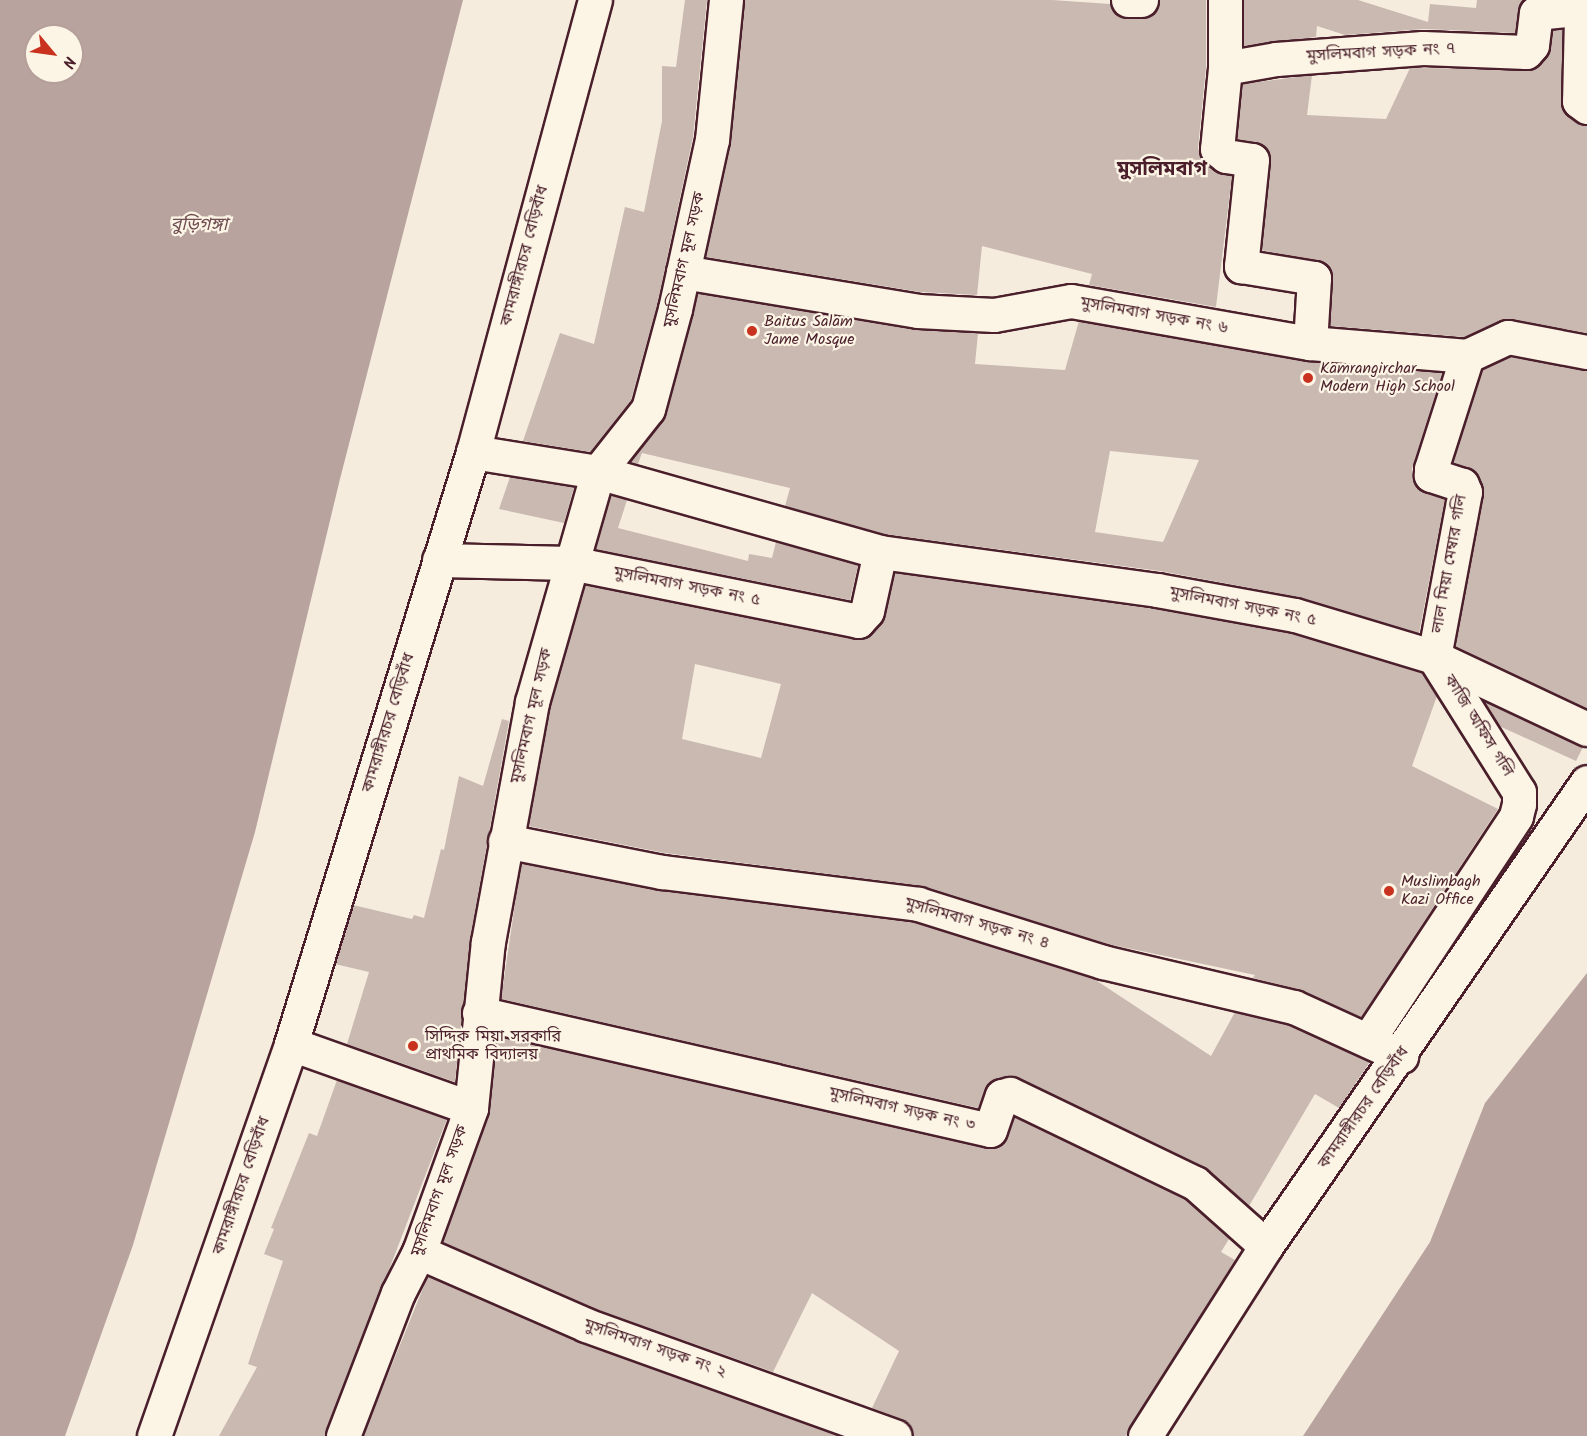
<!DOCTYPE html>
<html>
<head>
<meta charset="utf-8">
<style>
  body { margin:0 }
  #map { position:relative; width:1587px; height:1436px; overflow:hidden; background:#f5ecde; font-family:Kalam,"Noto Sans Bengali",sans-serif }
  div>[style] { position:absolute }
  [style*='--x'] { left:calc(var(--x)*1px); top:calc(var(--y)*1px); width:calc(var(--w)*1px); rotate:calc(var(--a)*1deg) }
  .water>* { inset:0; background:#b8a39e }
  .building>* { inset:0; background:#cab9b1 }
  .roads { filter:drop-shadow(2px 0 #4a1f2b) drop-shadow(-2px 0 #4a1f2b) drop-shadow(0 2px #4a1f2b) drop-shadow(0 -2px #4a1f2b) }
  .minor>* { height:33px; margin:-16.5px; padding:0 16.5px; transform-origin:16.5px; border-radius:16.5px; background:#fcf5e5 }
  .dots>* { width:16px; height:16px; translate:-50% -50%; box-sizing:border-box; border:3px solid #fcf5e5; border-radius:50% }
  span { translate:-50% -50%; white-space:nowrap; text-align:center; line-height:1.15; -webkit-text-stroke:4.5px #fcf5e5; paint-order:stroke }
  .street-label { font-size:16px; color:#4a1f2b }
  .poi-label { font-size:16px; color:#4a1f2b }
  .left { translate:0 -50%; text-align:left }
  .water-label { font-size:18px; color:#704d53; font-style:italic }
  .quarter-label { font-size:20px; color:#4a1f2b; font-weight:700 }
  .north { position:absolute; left:24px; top:24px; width:60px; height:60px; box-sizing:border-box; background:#fcf5e5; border:2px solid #b59f9b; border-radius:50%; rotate:119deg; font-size:16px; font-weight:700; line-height:24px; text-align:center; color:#4a1f2b }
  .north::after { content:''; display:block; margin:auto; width:21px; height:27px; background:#c8321e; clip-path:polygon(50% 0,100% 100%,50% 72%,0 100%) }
</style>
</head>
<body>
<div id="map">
  <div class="water">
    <i style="clip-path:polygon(evenodd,0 0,463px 0,340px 479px,255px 832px,133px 1245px,65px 1436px,0 1436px,0 0,36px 36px,72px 36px,72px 72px,36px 72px,36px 36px)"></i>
    <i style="clip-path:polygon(1587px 973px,1587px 1436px,1303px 1436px,1430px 1242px,1485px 1103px)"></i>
  </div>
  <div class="building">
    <i style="clip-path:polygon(685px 0,707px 0,693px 137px,657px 305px,631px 400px,590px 452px,523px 441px,560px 333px,594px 344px,625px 207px,644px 212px,662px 121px,662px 66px,676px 67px)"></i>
    <i style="clip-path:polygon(744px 0,1052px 0,1110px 4px,1118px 16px,1128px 19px,1151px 16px,1160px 0,1206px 0,1206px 67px,1198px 148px,1205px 164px,1232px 176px,1216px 307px,1089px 285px,1092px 274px,982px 246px,977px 295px,920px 292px,706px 257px,731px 142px)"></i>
    <i style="clip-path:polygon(1244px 0,1358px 0,1428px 22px,1430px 4px,1476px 8px,1477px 0,1523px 0,1515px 33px,1424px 29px,1345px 35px,1317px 26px,1316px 37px,1244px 46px)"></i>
    <i style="clip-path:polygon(1562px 29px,1562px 109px,1576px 122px,1587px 125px,1587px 333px,1511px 319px,1464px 337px,1330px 326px,1333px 279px,1326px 263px,1261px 250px,1271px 161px,1263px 145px,1237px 139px,1242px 84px,1312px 75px,1307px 115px,1386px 119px,1410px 68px,1533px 69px,1547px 57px,1553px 30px)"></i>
    <i style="clip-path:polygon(evenodd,698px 293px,915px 330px,978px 333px,975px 364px,1065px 370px,1079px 321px,1307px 361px,1442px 373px,1412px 469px,1416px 487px,1445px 499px,1419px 633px,1298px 597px,1160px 571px,884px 534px,785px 506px,790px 488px,642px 453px,638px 464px,630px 462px,666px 414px,698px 293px,1110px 451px,1199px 460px,1163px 542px,1095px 532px,1110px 451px)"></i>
    <i style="clip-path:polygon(1510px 357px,1587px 370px,1587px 708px,1455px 646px,1483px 495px,1475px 471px,1453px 462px,1482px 370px)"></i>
    <i style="clip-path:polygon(510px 477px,574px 487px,564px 523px,499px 509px)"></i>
    <i style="clip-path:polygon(611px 495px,627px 500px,618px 528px,748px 561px,749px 554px,772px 558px,776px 542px,858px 565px,850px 600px,595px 549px)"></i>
    <i style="clip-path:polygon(evenodd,895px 573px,1154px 609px,1291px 633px,1422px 673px,1437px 696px,1412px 766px,1498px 809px,1361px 1017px,1302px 990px,1253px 978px,1255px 975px,1108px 944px,923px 886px,665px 853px,528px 826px,550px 706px,585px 585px,855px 639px,864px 639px,881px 623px,895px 573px,695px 664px,781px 684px,761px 758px,682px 739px,695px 664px)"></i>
    <i style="clip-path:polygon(1484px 701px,1583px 747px,1576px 761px,1499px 726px)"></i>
    <i style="clip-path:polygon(502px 719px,509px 721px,470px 939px,455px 1082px,347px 1044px,369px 972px,335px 964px,353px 905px,412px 919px,414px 915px,424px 918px,441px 849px,444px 850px,459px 776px,483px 786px)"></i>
    <i style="clip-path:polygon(521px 863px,660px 891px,914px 922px,1094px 979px,1211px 1056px,1235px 1012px,1288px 1025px,1370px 1062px,1339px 1108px,1315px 1094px,1249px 1206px,1203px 1166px,1017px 1077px,1005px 1076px,990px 1082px,978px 1108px,501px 999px)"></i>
    <i style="clip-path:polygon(497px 1036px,986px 1148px,1003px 1143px,1014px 1117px,1185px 1199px,1229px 1239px,1221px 1252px,1235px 1260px,1126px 1436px,913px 1436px,910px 1424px,902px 1419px,872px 1408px,899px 1351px,812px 1293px,773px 1372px,593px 1308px,443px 1242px,489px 1114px)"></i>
    <i style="clip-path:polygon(337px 1080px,447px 1119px,325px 1436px,219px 1436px,257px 1367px,248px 1364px,283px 1261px,264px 1254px,274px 1229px,271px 1228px,309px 1133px,317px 1136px)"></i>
    <i style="clip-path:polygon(428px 1276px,580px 1343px,840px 1436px,363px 1436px)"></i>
  </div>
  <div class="roads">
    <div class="minor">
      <i style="--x:1128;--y:0;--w:13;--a:0"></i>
      <i style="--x:1225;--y:0;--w:68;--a:90"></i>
      <i style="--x:1225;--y:68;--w:52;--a:-10"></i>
      <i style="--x:1276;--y:59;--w:147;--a:-4.3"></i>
      <i style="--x:1423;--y:48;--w:103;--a:2.2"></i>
      <i style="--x:1526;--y:52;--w:9;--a:-49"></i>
      <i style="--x:1532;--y:45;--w:32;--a:-83"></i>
      <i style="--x:1536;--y:13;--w:40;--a:-5.7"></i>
      <i style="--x:1576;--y:9;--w:9;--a:54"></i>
      <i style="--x:1581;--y:16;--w:85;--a:91.3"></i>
      <i style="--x:1579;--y:101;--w:10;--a:37"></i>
      <i style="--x:1225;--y:68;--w:81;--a:95.6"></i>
      <i style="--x:1217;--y:149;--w:11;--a:38"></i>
      <i style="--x:1226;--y:156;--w:26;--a:9"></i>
      <i style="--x:1252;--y:160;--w:107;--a:95.9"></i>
      <i style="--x:1241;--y:266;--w:74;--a:9.3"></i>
      <i style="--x:1314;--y:278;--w:65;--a:93.5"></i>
      <i style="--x:683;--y:272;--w:238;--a:9.4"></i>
      <i style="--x:918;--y:311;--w:76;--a:3"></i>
      <i style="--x:994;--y:315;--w:78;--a:-10.3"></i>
      <i style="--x:1071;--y:301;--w:243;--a:10"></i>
      <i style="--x:1310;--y:343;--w:158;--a:4.7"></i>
      <i style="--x:1467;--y:356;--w:45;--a:-24.9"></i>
      <i style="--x:1508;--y:337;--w:80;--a:10.8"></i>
      <i style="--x:473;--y:452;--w:127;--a:9.1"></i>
      <i style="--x:598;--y:472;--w:293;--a:15.8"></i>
      <i style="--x:880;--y:552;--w:280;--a:7.8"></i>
      <i style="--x:1157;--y:590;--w:140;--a:10.3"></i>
      <i style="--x:1295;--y:615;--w:145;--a:16.8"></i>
      <i style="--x:1434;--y:657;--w:169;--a:25.2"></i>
      <i style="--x:439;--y:560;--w:132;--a:1.3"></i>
      <i style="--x:571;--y:563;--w:293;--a:11.4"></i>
      <i style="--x:858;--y:621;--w:13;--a:-48"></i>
      <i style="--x:867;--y:611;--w:60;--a:-77.6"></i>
      <i style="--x:505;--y:841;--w:160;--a:11.2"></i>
      <i style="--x:662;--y:872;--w:258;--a:7.1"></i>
      <i style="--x:918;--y:904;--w:194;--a:17.4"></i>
      <i style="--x:1103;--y:962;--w:196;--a:13.3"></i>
      <i style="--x:1294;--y:1007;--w:118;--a:24.6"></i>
      <i style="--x:479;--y:1013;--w:524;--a:12.9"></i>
      <i style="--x:990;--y:1130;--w:36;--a:-71"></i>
      <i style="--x:1002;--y:1096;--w:8;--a:-14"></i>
      <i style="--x:1010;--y:1094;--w:205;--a:25.7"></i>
      <i style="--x:1195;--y:1183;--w:95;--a:41.6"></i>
      <i style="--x:1368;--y:1040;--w:268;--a:-56.5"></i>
      <i style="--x:1516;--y:816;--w:12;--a:-76"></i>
      <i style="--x:1519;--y:804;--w:12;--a:-90"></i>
      <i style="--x:1519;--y:792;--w:160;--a:-122.2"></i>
      <i style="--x:1434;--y:657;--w:168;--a:-79.4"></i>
      <i style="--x:1465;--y:492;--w:8;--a:-113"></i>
      <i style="--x:1462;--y:485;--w:33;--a:-162"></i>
      <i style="--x:1431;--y:475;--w:6;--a:-90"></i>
      <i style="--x:1431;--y:469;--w:119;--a:-72.3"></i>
      <i style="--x:291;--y:1044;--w:191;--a:19.6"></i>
      <i style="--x:419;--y:1252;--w:182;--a:23.6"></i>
      <i style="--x:586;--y:1325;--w:328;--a:19.8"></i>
      <i style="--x:154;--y:1436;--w:415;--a:-70.7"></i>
      <i style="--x:291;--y:1044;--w:619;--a:-72.91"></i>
      <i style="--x:473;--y:452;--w:468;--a:-74.9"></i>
      <i style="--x:343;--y:1436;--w:153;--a:-69"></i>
      <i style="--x:398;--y:1293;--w:46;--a:-62.9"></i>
      <i style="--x:419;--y:1252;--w:153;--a:-70.1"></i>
      <i style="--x:471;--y:1108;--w:167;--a:-84.2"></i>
      <i style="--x:488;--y:942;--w:244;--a:-79.6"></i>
      <i style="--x:532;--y:702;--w:239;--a:-74"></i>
      <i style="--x:598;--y:472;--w:80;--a:-51.6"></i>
      <i style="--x:648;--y:409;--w:104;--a:-74.9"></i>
      <i style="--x:675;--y:309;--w:173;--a:-77.7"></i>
      <i style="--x:712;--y:140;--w:141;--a:-84.3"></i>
      <i style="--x:1145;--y:1436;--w:225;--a:-57.5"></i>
      <i style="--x:1266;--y:1246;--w:564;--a:-55.32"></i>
    </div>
  </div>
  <div class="dots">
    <i style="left:752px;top:331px;background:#c8321e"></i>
    <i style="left:1308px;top:378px;background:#c8321e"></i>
    <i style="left:1389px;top:891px;background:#c8321e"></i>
    <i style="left:413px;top:1046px;background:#c8321e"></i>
  </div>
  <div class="street-label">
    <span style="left:1381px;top:53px;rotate:-3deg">মুসলিমবাগ সড়ক নং ৭</span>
    <span style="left:525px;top:256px;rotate:-75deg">কামরাঙ্গীরচর বেড়িবাঁধ</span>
    <span style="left:685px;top:260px;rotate:-77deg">মুসলিমবাগ মূল সড়ক</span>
    <span style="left:1154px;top:316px;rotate:10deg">মুসলিমবাগ সড়ক নং ৬</span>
    <span style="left:1450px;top:564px;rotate:-80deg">লাল মিয়া মেম্বার গলি</span>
    <span style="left:687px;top:587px;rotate:11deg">মুসলিমবাগ সড়ক নং ৫</span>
    <span style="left:1243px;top:607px;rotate:11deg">মুসলিমবাগ সড়ক নং ৫</span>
    <span style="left:532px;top:716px;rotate:-77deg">মুসলিমবাগ মূল সড়ক</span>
    <span style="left:389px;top:723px;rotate:-73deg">কামরাঙ্গীরচর বেড়িবাঁধ</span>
    <span style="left:1478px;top:726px;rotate:58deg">কাজি অফিস গলি</span>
    <span style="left:977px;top:924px;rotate:16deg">মুসলিমবাগ সড়ক নং ৪</span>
    <span style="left:1364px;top:1108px;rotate:-55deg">কামরাঙ্গীরচর বেড়িবাঁধ</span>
    <span style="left:902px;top:1110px;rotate:13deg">মুসলিমবাগ সড়ক নং ৩</span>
    <span style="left:242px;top:1186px;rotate:-71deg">কামরাঙ্গীরচর বেড়িবাঁধ</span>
    <span style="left:440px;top:1191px;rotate:-70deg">মুসলিমবাগ মূল সড়ক</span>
    <span style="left:655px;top:1349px;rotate:19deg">মুসলিমবাগ সড়ক নং ২</span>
  </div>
  <div class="poi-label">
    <span class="left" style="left:764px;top:331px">Baitus Salam<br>Jame Mosque</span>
    <span class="left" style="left:1320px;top:378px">Kamrangirchar<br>Modern High School</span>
    <span class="left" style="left:1401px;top:891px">Muslimbagh<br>Kazi Office</span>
    <span class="left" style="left:425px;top:1046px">সিদ্দিক মিয়া সরকারি<br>প্রাথমিক বিদ্যালয়</span>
  </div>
  <div class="water-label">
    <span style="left:199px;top:226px">বুড়িগঙ্গা</span>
  </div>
  <div class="quarter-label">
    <span style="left:1162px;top:170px">মুসলিমবাগ</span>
  </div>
  <div class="north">N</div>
</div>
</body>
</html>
